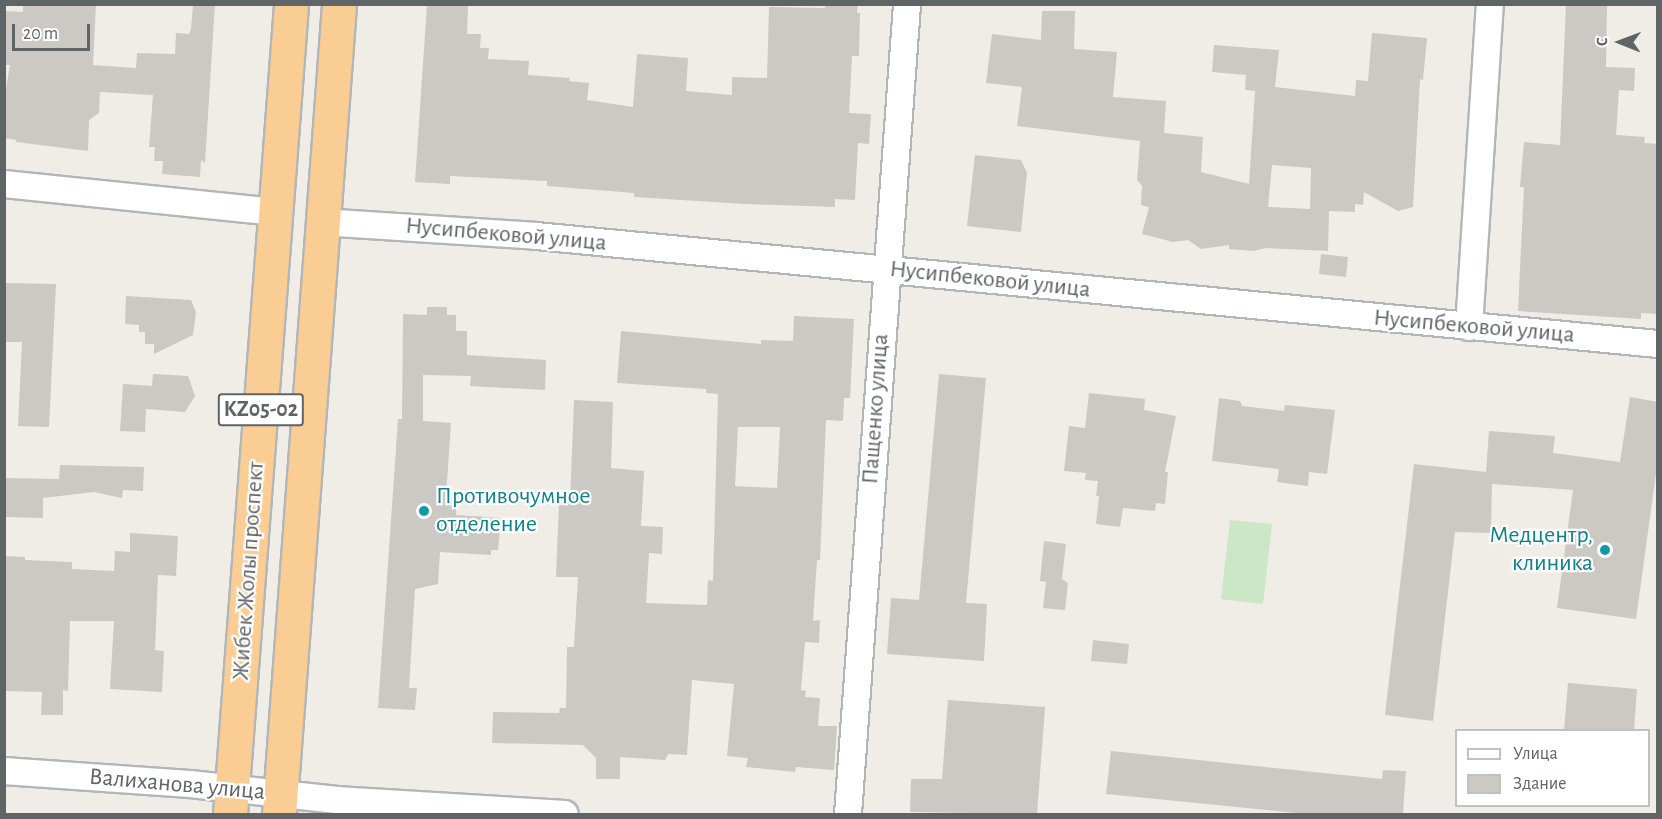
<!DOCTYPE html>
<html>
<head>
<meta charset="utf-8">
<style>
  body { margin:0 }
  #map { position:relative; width:1662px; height:819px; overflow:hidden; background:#f0ede7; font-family:"Alegreya Sans",sans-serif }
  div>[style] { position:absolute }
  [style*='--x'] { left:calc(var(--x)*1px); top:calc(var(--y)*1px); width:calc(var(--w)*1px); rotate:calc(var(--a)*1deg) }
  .green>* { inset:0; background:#cbe7c5 }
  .building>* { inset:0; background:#ccc8c4 }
  .roads { filter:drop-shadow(2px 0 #b2b6b9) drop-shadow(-2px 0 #b2b6b9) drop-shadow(0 2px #b2b6b9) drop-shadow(0 -2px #b2b6b9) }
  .minor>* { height:26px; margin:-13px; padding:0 13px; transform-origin:13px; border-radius:13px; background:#fff }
  .highway>* { height:33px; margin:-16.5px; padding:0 16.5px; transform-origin:16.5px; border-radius:16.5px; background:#facd94 }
  .dots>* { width:16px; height:16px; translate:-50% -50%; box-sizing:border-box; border:3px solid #fff; border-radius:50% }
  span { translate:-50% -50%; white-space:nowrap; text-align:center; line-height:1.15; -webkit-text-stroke:4.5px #fff; paint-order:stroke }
  .shield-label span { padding:2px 4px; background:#fff; border:2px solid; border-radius:4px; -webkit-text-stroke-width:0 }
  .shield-label { font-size:22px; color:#5f6467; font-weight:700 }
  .street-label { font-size:24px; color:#5f6467 }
  .culture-label { font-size:24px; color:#0d838f }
  .left { translate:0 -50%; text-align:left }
  .right { translate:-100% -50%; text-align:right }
  .frame { position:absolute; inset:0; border:6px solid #5f6467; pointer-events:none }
  .legend { position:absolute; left:1455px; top:729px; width:195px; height:78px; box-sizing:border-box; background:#fff; border:2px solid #bfc1c2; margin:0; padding:8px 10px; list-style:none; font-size:18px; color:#5f6467 }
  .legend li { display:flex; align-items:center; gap:12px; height:30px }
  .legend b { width:30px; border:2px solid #bfc1c2 }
  .north { position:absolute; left:1590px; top:12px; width:60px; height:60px; -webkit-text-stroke:4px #fff; paint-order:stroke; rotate:271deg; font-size:16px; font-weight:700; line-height:24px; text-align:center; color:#5f6467 }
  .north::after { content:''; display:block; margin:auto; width:21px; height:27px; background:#5f6467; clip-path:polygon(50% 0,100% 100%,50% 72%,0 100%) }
  .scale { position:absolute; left:12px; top:24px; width:78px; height:27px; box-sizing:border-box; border:3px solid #5f6467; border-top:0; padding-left:8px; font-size:18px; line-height:21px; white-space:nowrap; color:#5f6467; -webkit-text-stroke:4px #fff; paint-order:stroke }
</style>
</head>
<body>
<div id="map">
  <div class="green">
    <i style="clip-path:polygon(1230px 520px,1272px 524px,1263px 604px,1221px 599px)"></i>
  </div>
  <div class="building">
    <i style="clip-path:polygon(23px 4px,96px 4px,93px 65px,136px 68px,137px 53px,175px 54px,176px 33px,189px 34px,191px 29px,193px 4px,215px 4px,205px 163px,201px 160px,200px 177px,162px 174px,163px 161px,154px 161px,155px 147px,149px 147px,153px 95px,100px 92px,99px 113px,89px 120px,88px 151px,16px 142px,16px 140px,4px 138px,4px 100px,10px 65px,4px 65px,4px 11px,23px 12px)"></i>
    <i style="clip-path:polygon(427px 4px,468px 4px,467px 34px,481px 34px,480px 48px,489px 48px,488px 59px,529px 61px,528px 75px,570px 78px,569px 81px,589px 83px,587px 100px,633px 107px,637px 54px,688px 58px,686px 91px,732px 95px,732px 77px,767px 78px,769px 7px,825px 8px,825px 4px,858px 4px,857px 13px,860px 13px,859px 56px,852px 56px,849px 113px,871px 114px,869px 144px,858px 143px,855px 200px,835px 199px,835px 207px,745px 204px,634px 197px,634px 193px,547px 186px,547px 181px,450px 176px,450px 184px,415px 182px)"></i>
    <i style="clip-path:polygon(1566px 4px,1607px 4px,1606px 67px,1635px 68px,1634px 91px,1619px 90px,1616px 135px,1645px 137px,1644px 143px,1658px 144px,1658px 314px,1641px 313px,1641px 319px,1518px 311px,1524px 187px,1520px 187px,1524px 142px,1560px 145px)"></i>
    <i style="clip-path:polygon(evenodd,1042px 11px,1075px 11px,1074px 49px,1117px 52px,1113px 97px,1166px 101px,1164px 133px,1203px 137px,1201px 172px,1249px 184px,1255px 91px,1245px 90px,1246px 75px,1212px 72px,1214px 45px,1279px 50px,1275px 87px,1355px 96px,1356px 80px,1368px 81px,1372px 33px,1427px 38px,1423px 80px,1420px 79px,1413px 207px,1398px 211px,1364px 192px,1363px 205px,1355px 204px,1355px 212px,1329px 211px,1328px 251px,1266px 248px,1254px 251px,1229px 249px,1229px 245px,1201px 249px,1188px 240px,1173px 242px,1142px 234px,1149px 207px,1141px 205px,1142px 186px,1137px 180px,1140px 141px,1017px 126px,1022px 87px,986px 83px,992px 34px,1041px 40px,1042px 11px,1272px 165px,1311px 168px,1310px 209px,1268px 207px,1272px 165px)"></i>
    <i style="clip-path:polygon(975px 155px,1021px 160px,1027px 173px,1021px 232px,967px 226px)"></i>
    <i style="clip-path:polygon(1321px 254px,1348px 257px,1346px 277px,1319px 274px)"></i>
    <i style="clip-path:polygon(4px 283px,56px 284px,49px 427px,18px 426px,22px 342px,4px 342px)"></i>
    <i style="clip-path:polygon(126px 296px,191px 300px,196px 312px,193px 335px,154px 354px,154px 344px,145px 344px,145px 332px,139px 332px,139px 325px,125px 324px)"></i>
    <i style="clip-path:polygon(427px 307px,447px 307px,447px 315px,456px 315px,456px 331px,467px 331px,467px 355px,546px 360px,545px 390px,470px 386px,471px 376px,423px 375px,423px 421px,451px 423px,446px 497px,457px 498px,456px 515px,501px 518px,498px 550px,491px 550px,491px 555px,440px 552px,438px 584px,415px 589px,409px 688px,417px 688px,415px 710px,378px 708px,398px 419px,402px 419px,403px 314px,427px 315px)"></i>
    <i style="clip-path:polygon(evenodd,794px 316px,854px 319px,850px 398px,844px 398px,843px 421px,826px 420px,820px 560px,817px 560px,813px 621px,820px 620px,819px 643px,805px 642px,801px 690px,806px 691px,805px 697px,820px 698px,818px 726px,837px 726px,834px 770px,796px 767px,795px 772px,746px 767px,748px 758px,727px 756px,734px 684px,692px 680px,687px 755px,668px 754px,665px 760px,620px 757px,620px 779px,596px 779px,596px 758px,583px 745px,492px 743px,493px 712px,559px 713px,560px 708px,566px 708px,567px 647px,574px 647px,578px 577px,556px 577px,559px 503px,570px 503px,574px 400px,613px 402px,611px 468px,644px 471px,641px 526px,663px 527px,662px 554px,649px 553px,646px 603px,707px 605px,708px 580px,713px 581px,718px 394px,706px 393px,706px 389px,617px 383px,621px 331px,761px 344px,761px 340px,793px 341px,794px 316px,738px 427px,780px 427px,777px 488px,735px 486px,738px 427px)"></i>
    <i style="clip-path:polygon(153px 374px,188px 376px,195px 396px,185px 412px,146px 409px,145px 432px,120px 431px,123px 384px,152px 386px)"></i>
    <i style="clip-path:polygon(939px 374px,986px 378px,966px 603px,987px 604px,984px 661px,887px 654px,891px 598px,919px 600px)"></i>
    <i style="clip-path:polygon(1089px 393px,1145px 399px,1144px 410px,1176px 416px,1165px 472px,1168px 472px,1165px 504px,1156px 503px,1155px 511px,1123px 508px,1120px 527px,1096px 524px,1099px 496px,1096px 496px,1098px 481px,1085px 480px,1086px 473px,1064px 471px,1069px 426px,1085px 428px)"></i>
    <i style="clip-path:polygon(1630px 397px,1658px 402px,1658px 459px,1636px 619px,1557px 608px,1573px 490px,1492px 484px,1491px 533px,1455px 532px,1433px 721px,1385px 715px,1414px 464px,1486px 472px,1489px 431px,1555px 436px,1553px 453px,1620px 462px)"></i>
    <i style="clip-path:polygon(1219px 398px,1240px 401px,1242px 406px,1284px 411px,1285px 405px,1335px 410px,1327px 474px,1309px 472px,1308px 486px,1277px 482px,1279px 469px,1212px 461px)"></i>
    <i style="clip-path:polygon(60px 465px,144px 467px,143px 491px,123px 490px,122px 498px,94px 492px,43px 498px,43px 518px,4px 517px,4px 478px,59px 479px)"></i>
    <i style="clip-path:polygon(130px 533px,178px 536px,176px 576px,158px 575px,155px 650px,164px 651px,162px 692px,110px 689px,114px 621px,70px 621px,68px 691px,63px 690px,63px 715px,41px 715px,42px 692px,4px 691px,4px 556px,25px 557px,25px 560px,72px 562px,72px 569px,114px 571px,115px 551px,130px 552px)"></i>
    <i style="clip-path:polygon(1044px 541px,1066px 544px,1062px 579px,1068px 583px,1065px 610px,1043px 608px,1046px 582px,1040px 581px)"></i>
    <i style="clip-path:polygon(1093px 640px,1129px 644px,1127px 664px,1091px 661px)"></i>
    <i style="clip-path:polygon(1568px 683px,1637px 689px,1634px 730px,1564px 730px)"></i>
    <i style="clip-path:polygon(948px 700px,1045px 707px,1037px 814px,910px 812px,911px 779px,942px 779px)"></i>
    <i style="clip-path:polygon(1111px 751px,1382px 779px,1383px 770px,1406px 771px,1403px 814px,1307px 814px,1106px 794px)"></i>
  </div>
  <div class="roads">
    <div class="minor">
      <i style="--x:4;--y:184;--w:272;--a:5.9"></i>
      <i style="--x:322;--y:222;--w:214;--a:3.7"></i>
      <i style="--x:536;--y:236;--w:1127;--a:5.5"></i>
      <i style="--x:1469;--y:327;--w:324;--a:-86.3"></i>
      <i style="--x:4;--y:771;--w:186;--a:4"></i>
      <i style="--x:190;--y:784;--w:148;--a:6.2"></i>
      <i style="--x:337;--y:800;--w:228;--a:3.5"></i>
      <i style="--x:848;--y:814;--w:812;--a:-85.83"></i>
    </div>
    <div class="highway">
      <i style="--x:230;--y:814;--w:812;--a:-85.69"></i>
      <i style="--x:279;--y:814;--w:812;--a:-85.76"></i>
    </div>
  </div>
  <div class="dots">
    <i style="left:424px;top:511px;background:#0f9aa8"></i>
    <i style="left:1605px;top:550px;background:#0f9aa8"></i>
  </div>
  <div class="shield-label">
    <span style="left:261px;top:410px">KZ05-02</span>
  </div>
  <div class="street-label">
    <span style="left:506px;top:235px;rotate:5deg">Нусипбековой улица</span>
    <span style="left:990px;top:280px;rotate:6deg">Нусипбековой улица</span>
    <span style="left:1474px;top:327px;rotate:5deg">Нусипбековой улица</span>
    <span style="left:876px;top:409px;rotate:-86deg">Пащенко улица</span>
    <span style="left:249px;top:571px;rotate:-86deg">Жибек Жолы проспект</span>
    <span style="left:177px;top:785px;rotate:5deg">Валиханова улица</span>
  </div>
  <div class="culture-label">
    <span class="left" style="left:436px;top:511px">Противочумное<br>отделение</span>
    <span class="right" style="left:1593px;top:550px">Медцентр,<br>клиника</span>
  </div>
  <div class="frame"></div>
  <ul class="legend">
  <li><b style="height:8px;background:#fff"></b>Улица</li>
  <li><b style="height:16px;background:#ccc8c4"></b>Здание</li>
  </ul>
  <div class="north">С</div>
  <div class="scale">20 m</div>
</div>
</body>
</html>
